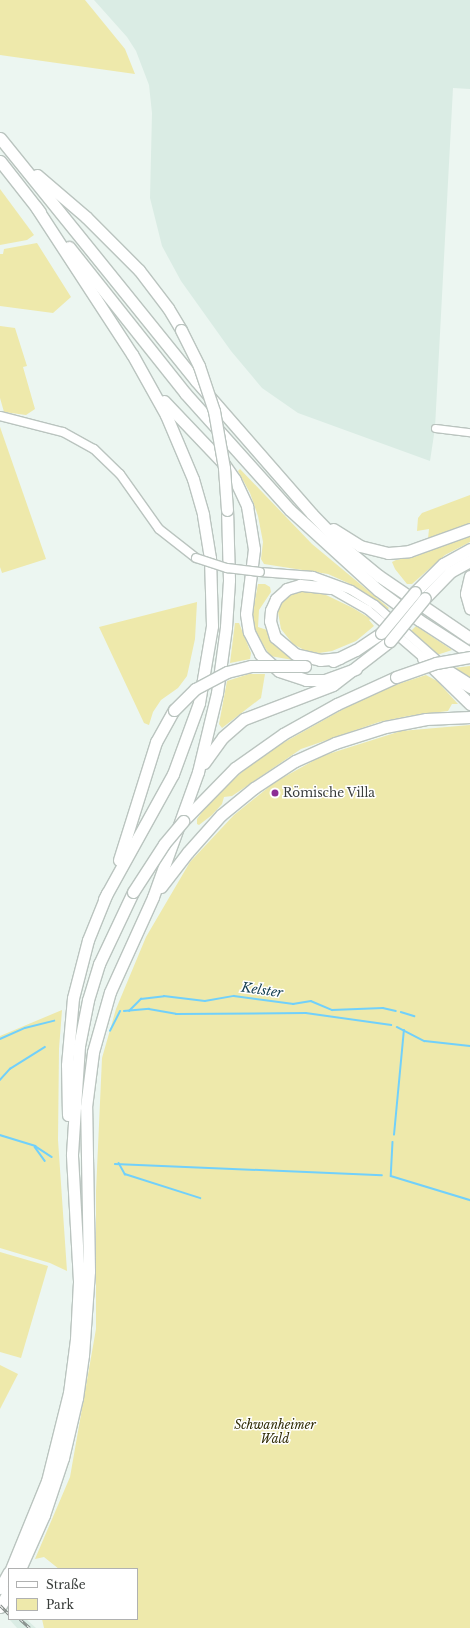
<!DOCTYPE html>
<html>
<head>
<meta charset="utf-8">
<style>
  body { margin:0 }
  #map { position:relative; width:470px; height:1628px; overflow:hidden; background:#ecf6f1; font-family:"Libre Baskerville",serif }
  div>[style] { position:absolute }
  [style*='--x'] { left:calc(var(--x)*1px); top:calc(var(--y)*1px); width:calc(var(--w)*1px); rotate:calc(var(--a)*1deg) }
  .built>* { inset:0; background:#daece4 }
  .green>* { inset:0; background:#eee9ab }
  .stream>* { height:1.5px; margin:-0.75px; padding:0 0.75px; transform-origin:0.75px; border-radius:0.75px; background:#71d0fb }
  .roads { filter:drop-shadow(1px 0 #bac4bf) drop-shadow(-1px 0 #bac4bf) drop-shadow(0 1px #bac4bf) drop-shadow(0 -1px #bac4bf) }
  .minor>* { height:7px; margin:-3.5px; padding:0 3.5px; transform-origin:3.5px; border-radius:3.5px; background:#fff }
  .tertiary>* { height:8px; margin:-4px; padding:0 4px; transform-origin:4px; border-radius:4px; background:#fff }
  .trunk>* { height:11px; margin:-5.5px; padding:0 5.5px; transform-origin:5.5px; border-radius:5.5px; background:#fff }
  .rail>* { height:3px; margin-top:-1.5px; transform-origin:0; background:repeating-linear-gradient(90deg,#fff 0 4.5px,#7f8683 0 9px); box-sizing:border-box; border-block:1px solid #7f8683 }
  .bridges { filter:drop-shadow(1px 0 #bac4bf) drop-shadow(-1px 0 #bac4bf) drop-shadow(0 1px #bac4bf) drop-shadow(0 -1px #bac4bf) }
  .tertiary-bridge>* { height:8px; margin:-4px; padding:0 4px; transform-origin:4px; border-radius:4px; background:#fff }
  .trunk-bridge>* { height:11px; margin:-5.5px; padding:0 5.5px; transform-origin:5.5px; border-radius:5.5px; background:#fff }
  .dots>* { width:11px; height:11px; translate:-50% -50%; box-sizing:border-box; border:2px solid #fff; border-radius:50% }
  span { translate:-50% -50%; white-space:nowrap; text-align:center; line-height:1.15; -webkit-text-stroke:3px #fff; paint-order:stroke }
  .poi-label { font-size:12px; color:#393d3b }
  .left { translate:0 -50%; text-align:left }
  .park-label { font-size:12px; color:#302c06; font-style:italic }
  .water-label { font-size:13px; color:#133d4f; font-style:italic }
  .legend { position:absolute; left:8px; top:1568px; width:130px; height:52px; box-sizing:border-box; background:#fff; border:1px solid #b0b1b1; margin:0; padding:5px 7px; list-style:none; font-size:12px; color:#393d3b }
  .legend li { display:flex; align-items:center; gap:8px; height:20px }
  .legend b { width:20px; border:1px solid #b0b1b1 }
</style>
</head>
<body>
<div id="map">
  <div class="built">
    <i style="clip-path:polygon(94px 0,470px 0,470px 89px,453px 88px,435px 428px,430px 461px,298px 413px,262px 388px,231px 351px,181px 281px,162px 246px,150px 198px,152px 113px,149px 85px,136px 51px,127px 37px)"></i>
    <i style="clip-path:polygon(9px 1619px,26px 1619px,36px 1628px,17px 1628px)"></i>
  </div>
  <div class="green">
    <i style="clip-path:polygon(0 0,85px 0,125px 49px,135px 74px,0 55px)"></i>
    <i style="clip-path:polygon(0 189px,34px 235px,27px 240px,0 245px)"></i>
    <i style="clip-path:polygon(37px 243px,71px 297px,53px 313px,0 306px,0 254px,3px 254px,4px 249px)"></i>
    <i style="clip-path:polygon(0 326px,15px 328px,27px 366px,23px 367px,35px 409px,26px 415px,4px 412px,0 398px)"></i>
    <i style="clip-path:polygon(0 427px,46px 559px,2px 573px,0 567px)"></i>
    <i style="clip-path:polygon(240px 469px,312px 544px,389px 608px,387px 610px,348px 583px,328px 574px,264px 564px,261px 559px,263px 542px,258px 516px,250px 493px,238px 471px)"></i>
    <i style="clip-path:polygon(470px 495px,470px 524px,428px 539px,429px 529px,417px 531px,418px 518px,422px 513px)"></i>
    <i style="clip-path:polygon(470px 534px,470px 542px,445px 555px,412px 584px,407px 584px,395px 569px,392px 562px,396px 560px,417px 556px)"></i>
    <i style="clip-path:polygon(258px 584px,265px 584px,270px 587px,271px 592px,259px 610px,258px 627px,267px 630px,294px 658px,293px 660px,270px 656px,255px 631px,252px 616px)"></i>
    <i style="clip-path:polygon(309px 591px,326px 595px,353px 608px,371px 619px,369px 620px,374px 626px,356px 641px,332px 651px,319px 653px,306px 651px,293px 644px,281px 629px,278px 612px,281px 604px,288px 597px,297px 592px)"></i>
    <i style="clip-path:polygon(197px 602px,195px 639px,187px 676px,178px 688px,161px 700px,153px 712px,149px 725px,144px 723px,99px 627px)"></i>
    <i style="clip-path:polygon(235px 623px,239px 623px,251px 653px,250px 659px,230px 663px)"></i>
    <i style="clip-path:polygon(416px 626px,452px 650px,437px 655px,411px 631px)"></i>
    <i style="clip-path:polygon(470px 666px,470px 679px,454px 668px)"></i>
    <i style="clip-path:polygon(249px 674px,265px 674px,261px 698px,222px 728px,219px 724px,227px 681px)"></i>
    <i style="clip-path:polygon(426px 675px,437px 681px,458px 704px,452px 704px,448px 711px,408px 716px,379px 722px,301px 749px,232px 796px,224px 797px,222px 804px,212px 815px,199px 825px,197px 824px,197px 819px,210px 801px,252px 763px,267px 752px,347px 707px,386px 688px)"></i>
    <i style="clip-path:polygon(470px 725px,470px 1628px,44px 1628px,42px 1619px,137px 1619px,137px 1569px,59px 1569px,44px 1557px,35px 1559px,70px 1477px,96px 1329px,96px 1191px,102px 1058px,116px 1009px,146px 937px,190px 862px,234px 815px,275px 782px,322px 756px,401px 731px)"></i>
    <i style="clip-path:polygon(62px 1010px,59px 1049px,58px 1140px,67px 1271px,50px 1263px,0 1248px,0 1036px)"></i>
    <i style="clip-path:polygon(0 1252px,48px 1266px,21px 1358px,0 1352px)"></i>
    <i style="clip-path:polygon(0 1365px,18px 1374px,0 1409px)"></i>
  </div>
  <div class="stream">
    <i style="--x:124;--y:1011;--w:25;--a:-5"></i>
    <i style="--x:149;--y:1009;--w:27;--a:10"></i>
    <i style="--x:176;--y:1014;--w:130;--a:-0.4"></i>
    <i style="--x:306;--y:1013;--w:86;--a:8"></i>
    <i style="--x:129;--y:1011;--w:17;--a:-45"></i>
    <i style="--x:141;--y:999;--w:23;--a:-7"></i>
    <i style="--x:164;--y:996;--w:41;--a:7"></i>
    <i style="--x:205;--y:1001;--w:29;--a:-10"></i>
    <i style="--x:234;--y:996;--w:60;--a:7.7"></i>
    <i style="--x:293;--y:1004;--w:18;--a:-9"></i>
    <i style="--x:311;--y:1001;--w:23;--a:23"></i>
    <i style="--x:332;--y:1010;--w:51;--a:-2.2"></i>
    <i style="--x:383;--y:1008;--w:13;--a:13"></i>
    <i style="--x:401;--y:1012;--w:14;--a:17"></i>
    <i style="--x:397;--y:1027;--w:31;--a:27"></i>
    <i style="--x:425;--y:1041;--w:45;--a:6.3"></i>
    <i style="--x:110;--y:1031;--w:22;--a:-63"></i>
    <i style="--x:0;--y:1039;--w:27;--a:-24"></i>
    <i style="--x:25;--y:1028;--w:30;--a:-14"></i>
    <i style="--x:0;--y:1080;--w:15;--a:-48"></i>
    <i style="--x:10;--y:1069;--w:41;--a:-32.2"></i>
    <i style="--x:0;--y:1135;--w:37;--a:17"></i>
    <i style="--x:35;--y:1146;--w:20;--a:33"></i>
    <i style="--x:394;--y:1135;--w:105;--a:-84.6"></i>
    <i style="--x:393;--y:1142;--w:34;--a:93"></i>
    <i style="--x:391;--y:1176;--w:83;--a:16.9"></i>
    <i style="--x:35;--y:1147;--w:17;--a:54"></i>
    <i style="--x:119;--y:1163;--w:13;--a:61"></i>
    <i style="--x:125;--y:1174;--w:79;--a:17.7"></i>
    <i style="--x:115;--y:1164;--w:267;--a:2.4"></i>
  </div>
  <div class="roads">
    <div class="minor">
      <i style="--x:435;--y:428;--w:35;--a:7"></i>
    </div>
    <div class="tertiary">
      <i style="--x:0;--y:416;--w:65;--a:14.3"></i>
      <i style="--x:63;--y:432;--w:35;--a:29"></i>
      <i style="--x:94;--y:449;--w:36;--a:44"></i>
      <i style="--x:120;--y:474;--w:67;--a:54.7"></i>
      <i style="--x:159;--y:529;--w:47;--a:38.1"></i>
      <i style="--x:260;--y:572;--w:53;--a:4.3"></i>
      <i style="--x:313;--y:576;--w:40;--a:20.2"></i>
      <i style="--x:351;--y:590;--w:28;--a:32"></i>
      <i style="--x:375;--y:605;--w:95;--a:41.6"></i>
      <i style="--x:446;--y:668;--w:28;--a:32"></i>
      <i style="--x:326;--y:586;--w:48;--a:29.7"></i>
      <i style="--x:368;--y:610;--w:78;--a:40.8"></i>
      <i style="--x:446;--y:675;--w:28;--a:30"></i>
    </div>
    <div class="trunk">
      <i style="--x:0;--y:138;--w:312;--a:51.1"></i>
      <i style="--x:196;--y:381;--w:176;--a:48.9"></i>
      <i style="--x:312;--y:514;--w:47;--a:45.9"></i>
      <i style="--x:345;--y:548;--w:44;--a:39.5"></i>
      <i style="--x:379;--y:576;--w:110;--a:34.3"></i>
      <i style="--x:0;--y:161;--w:65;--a:51.9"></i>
      <i style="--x:37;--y:175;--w:65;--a:40.6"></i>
      <i style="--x:86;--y:217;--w:75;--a:45"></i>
      <i style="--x:139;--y:270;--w:48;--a:52.7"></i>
      <i style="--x:168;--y:308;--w:26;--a:59"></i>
      <i style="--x:36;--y:207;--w:176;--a:56.9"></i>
      <i style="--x:132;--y:354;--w:70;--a:60.9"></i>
      <i style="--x:166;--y:415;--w:69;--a:67.1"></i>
      <i style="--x:193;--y:479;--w:37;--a:74"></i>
      <i style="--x:203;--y:515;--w:44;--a:80.8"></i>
      <i style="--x:210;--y:558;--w:68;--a:88.3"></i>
      <i style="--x:212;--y:626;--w:78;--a:99.6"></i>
      <i style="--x:199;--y:703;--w:76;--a:110.1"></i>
      <i style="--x:173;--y:774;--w:143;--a:118.9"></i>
      <i style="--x:69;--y:247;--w:186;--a:51.5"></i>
      <i style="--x:185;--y:393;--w:157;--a:48.1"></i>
      <i style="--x:290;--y:510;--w:119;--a:42.3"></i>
      <i style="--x:378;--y:590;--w:51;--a:36.2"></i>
      <i style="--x:419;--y:620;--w:61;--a:32.9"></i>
      <i style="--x:164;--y:401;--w:87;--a:46.4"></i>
      <i style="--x:224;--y:464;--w:19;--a:55"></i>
      <i style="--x:235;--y:480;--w:29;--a:65"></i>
      <i style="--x:247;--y:506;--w:44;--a:80.8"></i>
      <i style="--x:254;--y:549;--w:65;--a:97"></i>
      <i style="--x:246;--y:614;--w:18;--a:81"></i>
      <i style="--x:249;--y:632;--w:25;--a:63"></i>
      <i style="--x:260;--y:654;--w:25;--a:42"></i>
      <i style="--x:279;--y:671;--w:28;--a:18"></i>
      <i style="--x:306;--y:680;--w:19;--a:0"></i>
      <i style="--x:325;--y:680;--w:33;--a:-20"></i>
      <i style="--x:333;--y:529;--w:32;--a:32"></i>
      <i style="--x:360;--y:546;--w:29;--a:14"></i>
      <i style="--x:388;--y:553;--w:21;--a:-5"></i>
      <i style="--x:409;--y:551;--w:65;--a:-19.8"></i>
      <i style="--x:470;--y:576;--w:18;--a:103"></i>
      <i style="--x:466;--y:594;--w:15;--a:74"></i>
      <i style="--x:330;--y:588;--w:30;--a:-174"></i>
      <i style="--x:300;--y:585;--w:14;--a:163"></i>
      <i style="--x:287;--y:589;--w:15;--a:138"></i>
      <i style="--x:276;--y:599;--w:12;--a:114"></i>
      <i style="--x:271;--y:610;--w:11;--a:95"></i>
      <i style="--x:270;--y:621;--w:17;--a:73"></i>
      <i style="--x:275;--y:637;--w:26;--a:40"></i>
      <i style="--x:295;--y:654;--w:26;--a:13"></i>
      <i style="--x:320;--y:660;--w:20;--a:-6"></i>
      <i style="--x:415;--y:592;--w:40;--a:-45"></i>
      <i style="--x:443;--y:564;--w:31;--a:-29"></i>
      <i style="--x:425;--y:598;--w:36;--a:-46"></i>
      <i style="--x:450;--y:572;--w:23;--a:-29"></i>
      <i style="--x:423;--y:658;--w:66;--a:44.4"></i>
      <i style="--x:333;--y:661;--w:25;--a:-26"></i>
      <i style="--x:356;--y:650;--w:30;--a:-34"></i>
      <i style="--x:204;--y:763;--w:32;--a:-54"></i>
      <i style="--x:223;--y:737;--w:28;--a:-41"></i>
      <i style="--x:244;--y:719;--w:95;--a:-20.9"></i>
      <i style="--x:333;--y:685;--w:72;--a:-37.7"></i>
      <i style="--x:184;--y:820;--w:73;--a:-45.6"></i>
      <i style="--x:235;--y:768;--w:59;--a:-35.3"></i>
      <i style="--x:283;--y:734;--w:62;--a:-29.1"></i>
      <i style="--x:337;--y:704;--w:65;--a:-24.6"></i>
      <i style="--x:119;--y:860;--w:124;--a:-72.6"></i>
      <i style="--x:156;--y:742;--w:37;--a:-61"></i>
      <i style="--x:161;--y:887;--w:44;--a:-52.4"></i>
      <i style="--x:188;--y:852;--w:50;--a:-48.3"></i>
      <i style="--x:221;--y:815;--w:43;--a:-39.3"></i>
      <i style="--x:254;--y:788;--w:49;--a:-33.4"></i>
      <i style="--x:295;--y:761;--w:44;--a:-24.2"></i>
      <i style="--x:335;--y:743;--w:52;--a:-17.7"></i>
      <i style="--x:385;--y:727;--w:42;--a:-11"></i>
      <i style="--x:426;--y:719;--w:44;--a:-2.6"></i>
      <i style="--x:68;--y:1115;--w:50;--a:-91.1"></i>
      <i style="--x:67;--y:1065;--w:67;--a:-84.9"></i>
      <i style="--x:73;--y:998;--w:60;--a:-75.5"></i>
      <i style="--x:88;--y:940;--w:51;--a:-68"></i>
      <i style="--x:11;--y:1569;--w:95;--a:-67.8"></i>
      <i style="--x:47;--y:1481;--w:91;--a:-76"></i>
      <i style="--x:69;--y:1393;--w:54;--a:-82.6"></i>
      <i style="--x:76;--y:1339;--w:58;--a:-87"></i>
      <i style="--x:79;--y:1281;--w:127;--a:-93.2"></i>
      <i style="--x:72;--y:1154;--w:108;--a:-86.3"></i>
      <i style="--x:79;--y:1046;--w:47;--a:-78.9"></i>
      <i style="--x:88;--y:1000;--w:38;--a:-73"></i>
      <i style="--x:99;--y:964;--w:80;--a:-64.7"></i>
      <i style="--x:20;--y:1569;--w:59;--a:-66"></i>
      <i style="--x:44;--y:1515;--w:60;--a:-71.6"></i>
      <i style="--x:63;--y:1458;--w:62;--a:-76.9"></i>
      <i style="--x:77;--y:1398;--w:43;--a:-82.1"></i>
      <i style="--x:83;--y:1355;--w:84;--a:-85.9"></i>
      <i style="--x:89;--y:1271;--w:164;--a:-91"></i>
      <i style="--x:86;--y:1107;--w:55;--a:-82.7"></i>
      <i style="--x:93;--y:1052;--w:62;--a:-74.2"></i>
      <i style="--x:110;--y:992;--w:104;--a:-65.6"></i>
      <i style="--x:153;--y:897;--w:133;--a:-70.2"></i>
      <i style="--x:198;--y:772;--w:81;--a:-76.5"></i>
      <i style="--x:217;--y:693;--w:67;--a:-82.2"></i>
      <i style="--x:226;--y:627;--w:47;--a:-86.3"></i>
      <i style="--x:229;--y:580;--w:70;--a:-91.6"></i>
      <i style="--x:0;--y:1588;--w:18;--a:-61"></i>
      <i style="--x:0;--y:1607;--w:18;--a:-61"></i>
    </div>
  </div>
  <div class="rail">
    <i style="--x:0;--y:1605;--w:13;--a:45"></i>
    <i style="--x:20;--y:1619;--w:13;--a:42"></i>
  </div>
  <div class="bridges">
    <div class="tertiary-bridge">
      <i style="--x:196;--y:558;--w:33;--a:18"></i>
      <i style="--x:227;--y:568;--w:33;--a:7"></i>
    </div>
    <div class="trunk-bridge">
      <i style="--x:181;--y:330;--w:40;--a:63.4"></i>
      <i style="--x:199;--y:366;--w:47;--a:71.6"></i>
      <i style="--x:214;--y:411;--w:58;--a:80"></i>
      <i style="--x:224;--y:468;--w:42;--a:85.9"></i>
      <i style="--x:381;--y:633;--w:53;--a:-50.3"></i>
      <i style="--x:390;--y:641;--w:55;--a:-50.9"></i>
      <i style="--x:396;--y:677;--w:42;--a:-19.3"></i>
      <i style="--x:436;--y:663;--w:35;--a:-10"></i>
      <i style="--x:174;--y:710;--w:30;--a:-45"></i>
      <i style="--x:195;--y:689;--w:36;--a:-28"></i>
      <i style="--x:227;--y:672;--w:25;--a:-14"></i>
      <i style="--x:251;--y:666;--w:54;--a:0"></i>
      <i style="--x:133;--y:892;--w:57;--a:-57.1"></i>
      <i style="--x:164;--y:844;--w:30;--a:-50"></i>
    </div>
  </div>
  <div class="dots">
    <i style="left:275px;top:793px;background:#8c2d96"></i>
  </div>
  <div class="poi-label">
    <span class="left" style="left:283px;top:793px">Römische Villa</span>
  </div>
  <div class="park-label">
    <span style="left:275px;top:1432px">Schwanheimer<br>Wald</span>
  </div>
  <div class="water-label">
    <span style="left:262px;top:991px;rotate:8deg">Kelster</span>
  </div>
  <ul class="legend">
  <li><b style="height:5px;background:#fff"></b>Straße</li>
  <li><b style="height:11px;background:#eee9ab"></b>Park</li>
  </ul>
</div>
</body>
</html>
